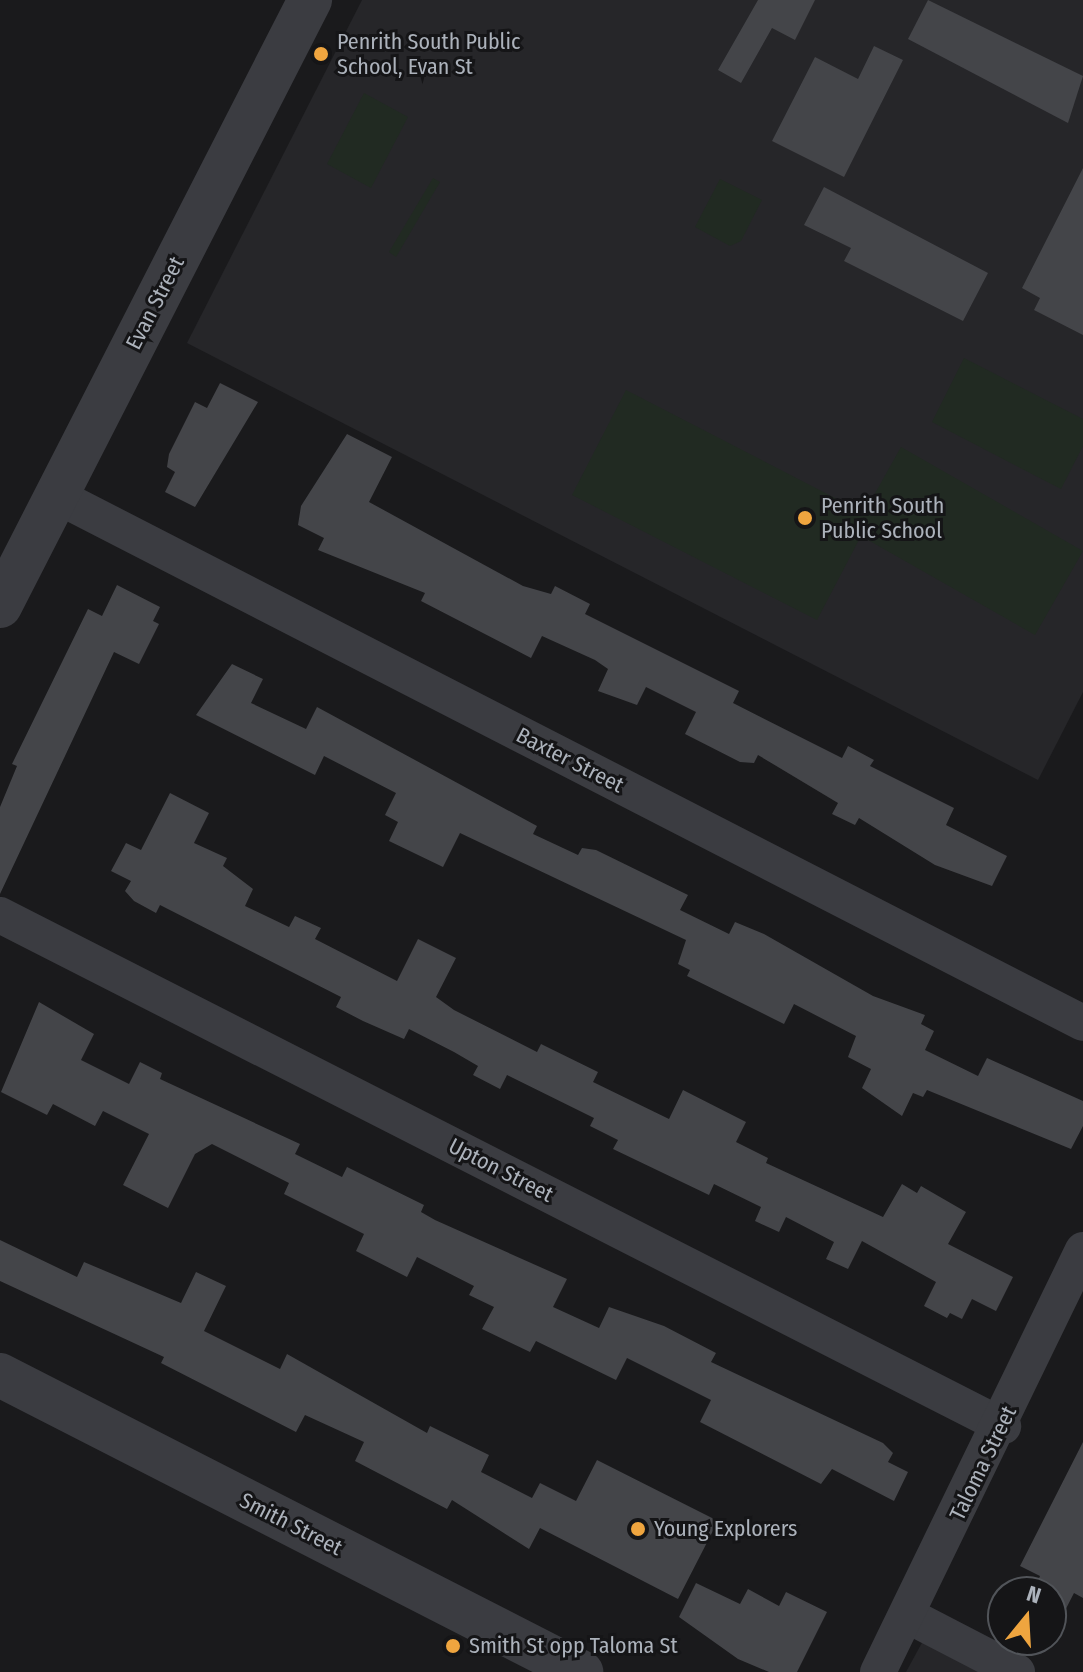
<!DOCTYPE html>
<html>
<head>
<meta charset="utf-8">
<style>
  body { margin:0 }
  #map { position:relative; width:1083px; height:1672px; overflow:hidden; background:#1a1a1c; font-family:"Fira Sans Condensed",sans-serif }
  div>[style] { position:absolute }
  [style*='--x'] { left:calc(var(--x)*1px); top:calc(var(--y)*1px); width:calc(var(--w)*1px); rotate:calc(var(--a)*1deg) }
  .built>* { inset:0; background:#262629 }
  .green>* { inset:0; background:#212a22 }
  .building>* { inset:0; background:#444549 }
  .minor>* { height:36px; margin:-18px; padding:0 18px; transform-origin:18px; border-radius:18px; background:#3b3c41 }
  .tertiary>* { height:44px; margin:-22px; padding:0 22px; transform-origin:22px; border-radius:22px; background:#3b3c41 }
  .dots>* { width:22px; height:22px; translate:-50% -50%; box-sizing:border-box; border:4px solid #151517; border-radius:50% }
  span { translate:-50% -50%; white-space:nowrap; text-align:center; line-height:1.15; -webkit-text-stroke:6px #151517; paint-order:stroke }
  .poi-label { font-size:22px; color:#acb2bb }
  .left { translate:0 -50%; text-align:left }
  .street-label { font-size:22px; color:#acb2bb }
  .north { position:absolute; left:987px; top:1576px; width:80px; height:80px; box-sizing:border-box; background:#151517; border:2px solid #515459; border-radius:50%; rotate:18deg; font-size:22px; font-weight:700; line-height:32px; text-align:center; color:#acb2bb }
  .north::after { content:''; display:block; margin:auto; width:28px; height:36px; background:#efa53f; clip-path:polygon(50% 0,100% 100%,50% 72%,0 100%) }
</style>
</head>
<body>
<div id="map">
  <div class="built">
    <i style="clip-path:polygon(362px 0,1083px 0,1083px 692px,1038px 780px,187px 343px)"></i>
    <i style="clip-path:polygon(924px 1639px,989px 1672px,906px 1672px)"></i>
  </div>
  <div class="green">
    <i style="clip-path:polygon(364px 93px,408px 117px,371px 188px,327px 164px)"></i>
    <i style="clip-path:polygon(433px 178px,440px 182px,396px 257px,389px 252px)"></i>
    <i style="clip-path:polygon(720px 179px,762px 200px,741px 241px,730px 246px,695px 227px)"></i>
    <i style="clip-path:polygon(964px 358px,1083px 419px,1083px 446px,1061px 489px,932px 422px)"></i>
    <i style="clip-path:polygon(626px 390px,864px 513px,901px 447px,1083px 551px,1035px 635px,861px 536px,817px 620px,572px 495px)"></i>
  </div>
  <div class="building">
    <i style="clip-path:polygon(758px 0,815px 0,795px 40px,772px 28px,741px 83px,718px 70px)"></i>
    <i style="clip-path:polygon(928px 0,1083px 76px,1068px 123px,908px 39px)"></i>
    <i style="clip-path:polygon(874px 46px,903px 60px,844px 177px,772px 141px,815px 57px,858px 79px)"></i>
    <i style="clip-path:polygon(1083px 168px,1083px 335px,1034px 310px,1040px 298px,1022px 288px)"></i>
    <i style="clip-path:polygon(824px 187px,988px 273px,963px 321px,844px 261px,851px 248px,804px 225px)"></i>
    <i style="clip-path:polygon(220px 383px,258px 402px,195px 507px,165px 492px,175px 472px,167px 467px,169px 454px,195px 402px,207px 408px)"></i>
    <i style="clip-path:polygon(347px 434px,392px 457px,369px 502px,523px 586px,551px 594px,555px 586px,590px 604px,585px 614px,739px 691px,733px 703px,842px 758px,848px 746px,874px 760px,870px 766px,954px 808px,946px 825px,1007px 856px,992px 886px,935px 865px,859px 818px,855px 825px,832px 814px,838px 803px,758px 755px,754px 763px,740px 762px,685px 734px,696px 712px,646px 687px,637px 705px,598px 691px,608px 669px,595px 660px,542px 636px,531px 658px,421px 601px,425px 593px,318px 550px,324px 538px,298px 525px,301px 506px)"></i>
    <i style="clip-path:polygon(117px 585px,160px 607px,153px 621px,159px 624px,139px 664px,114px 652px,0 894px,0 807px,17px 766px,12px 764px,88px 609px,102px 616px)"></i>
    <i style="clip-path:polygon(232px 664px,263px 679px,251px 703px,306px 729px,317px 707px,537px 826px,533px 834px,578px 855px,582px 848px,596px 850px,688px 895px,680px 910px,729px 934px,735px 922px,764px 934px,873px 996px,925px 1015px,921px 1024px,934px 1031px,925px 1050px,978px 1076px,987px 1058px,1083px 1101px,1083px 1126px,1071px 1149px,927px 1090px,923px 1097px,913px 1093px,902px 1116px,862px 1088px,871px 1069px,848px 1057px,856px 1036px,794px 1004px,784px 1024px,687px 976px,690px 970px,678px 964px,686px 940px,460px 833px,443px 867px,389px 841px,398px 822px,385px 815px,396px 793px,324px 756px,315px 775px,196px 715px)"></i>
    <i style="clip-path:polygon(170px 793px,209px 813px,194px 843px,227px 858px,223px 866px,253px 889px,245px 906px,289px 927px,295px 916px,321px 928px,315px 939px,397px 981px,418px 939px,456px 958px,436px 997px,454px 1010px,537px 1052px,541px 1044px,598px 1072px,593px 1082px,669px 1119px,683px 1090px,746px 1122px,736px 1142px,768px 1158px,766px 1163px,883px 1217px,902px 1184px,917px 1193px,921px 1186px,966px 1212px,948px 1244px,1013px 1277px,996px 1311px,972px 1299px,962px 1319px,950px 1313px,947px 1318px,924px 1306px,936px 1282px,862px 1241px,848px 1269px,826px 1259px,834px 1242px,786px 1217px,779px 1232px,755px 1221px,761px 1207px,714px 1184px,709px 1195px,613px 1149px,618px 1140px,590px 1126px,594px 1118px,507px 1075px,500px 1089px,473px 1075px,478px 1066px,454px 1052px,409px 1029px,404px 1039px,363px 1021px,336px 1007px,341px 997px,160px 905px,156px 913px,134px 901px,125px 891px,131px 881px,111px 871px,126px 843px,141px 850px)"></i>
    <i style="clip-path:polygon(39px 1002px,94px 1034px,81px 1060px,129px 1084px,140px 1062px,162px 1073px,160px 1079px,300px 1144px,295px 1154px,342px 1177px,347px 1167px,424px 1205px,421px 1212px,435px 1220px,567px 1279px,553px 1307px,599px 1328px,609px 1307px,664px 1326px,716px 1353px,711px 1362px,883px 1443px,893px 1453px,888px 1462px,908px 1472px,894px 1501px,832px 1469px,821px 1484px,700px 1422px,711px 1400px,627px 1358px,616px 1380px,536px 1341px,530px 1352px,482px 1329px,494px 1307px,469px 1295px,474px 1286px,417px 1257px,407px 1277px,356px 1251px,364px 1234px,284px 1194px,289px 1183px,212px 1144px,195px 1154px,168px 1208px,123px 1185px,149px 1134px,103px 1111px,95px 1126px,53px 1104px,47px 1115px,1px 1092px)"></i>
    <i style="clip-path:polygon(0 1240px,77px 1277px,84px 1262px,181px 1303px,196px 1272px,226px 1286px,204px 1331px,280px 1369px,287px 1354px,427px 1433px,430px 1426px,489px 1455px,481px 1472px,532px 1498px,540px 1483px,576px 1501px,597px 1460px,718px 1521px,678px 1599px,540px 1528px,529px 1549px,452px 1500px,447px 1509px,355px 1461px,364px 1442px,305px 1415px,296px 1432px,161px 1363px,164px 1357px,0 1281px)"></i>
    <i style="clip-path:polygon(1083px 1442px,1083px 1598px,1074px 1593px,1051px 1638px,1051px 1592px,1033px 1592px,1040px 1576px,1020px 1566px)"></i>
    <i style="clip-path:polygon(696px 1583px,740px 1604px,748px 1589px,779px 1606px,786px 1592px,827px 1612px,797px 1672px,769px 1672px,738px 1659px,679px 1617px)"></i>
  </div>
  <div class="minor">
    <i style="--x:57;--y:496;--w:1153;--a:27.19"></i>
    <i style="--x:0;--y:915;--w:1126;--a:27"></i>
    <i style="--x:907;--y:1615;--w:124;--a:27.4"></i>
    <i style="--x:878;--y:1672;--w:469;--a:-64.1"></i>
  </div>
  <div class="tertiary">
    <i style="--x:0;--y:606;--w:681;--a:-62.91"></i>
    <i style="--x:0;--y:1375;--w:653;--a:27.08"></i>
  </div>
  <div class="dots">
    <i style="left:321px;top:54px;background:#efa53f"></i>
    <i style="left:805px;top:518px;background:#efa53f"></i>
    <i style="left:638px;top:1529px;background:#efa53f"></i>
    <i style="left:453px;top:1646px;background:#efa53f"></i>
  </div>
  <div class="poi-label">
    <span class="left" style="left:337px;top:54px">Penrith South Public<br>School, Evan St</span>
    <span class="left" style="left:821px;top:518px">Penrith South<br>Public School</span>
    <span class="left" style="left:654px;top:1529px">Young Explorers</span>
    <span class="left" style="left:469px;top:1646px">Smith St opp Taloma St</span>
  </div>
  <div class="street-label">
    <span style="left:155px;top:303px;rotate:-63deg">Evan Street</span>
    <span style="left:570px;top:760px;rotate:27deg">Baxter Street</span>
    <span style="left:501px;top:1170px;rotate:27deg">Upton Street</span>
    <span style="left:983px;top:1463px;rotate:-64deg">Taloma Street</span>
    <span style="left:291px;top:1524px;rotate:27deg">Smith Street</span>
  </div>
  <div class="north">N</div>
</div>
</body>
</html>
